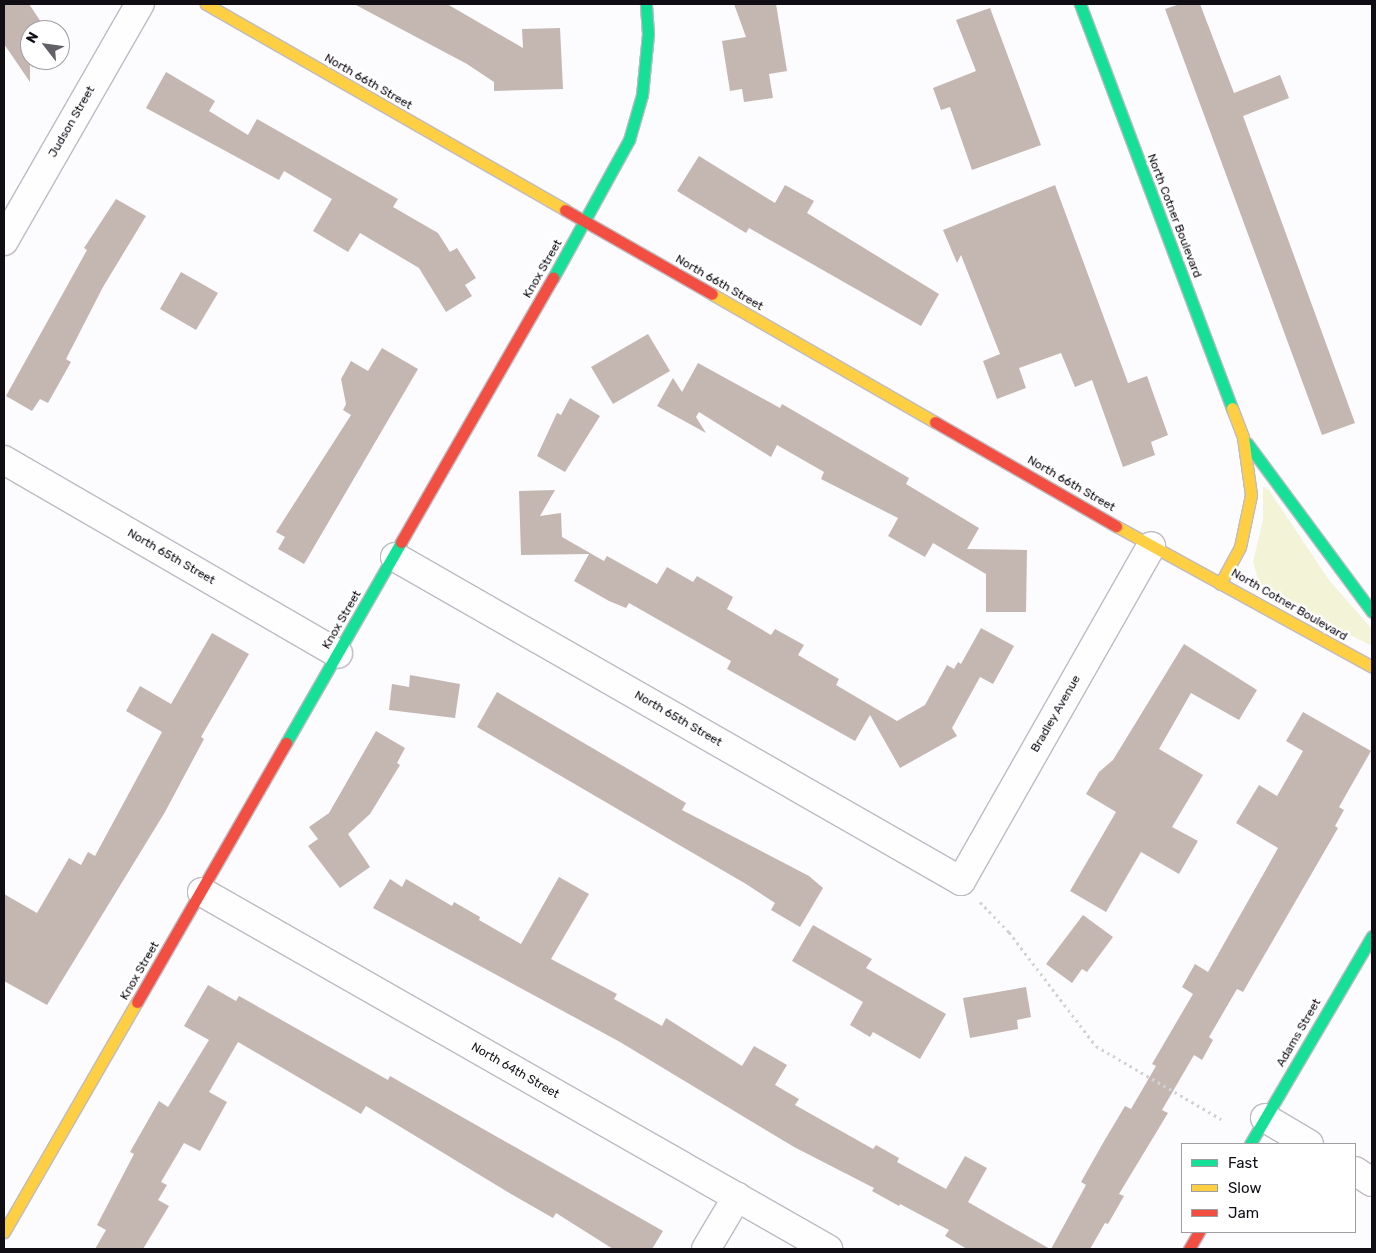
<!DOCTYPE html>
<html>
<head>
<meta charset="utf-8">
<style>
  body { margin:0 }
  #map { position:relative; width:1376px; height:1253px; overflow:hidden; background:#fcfbfe; font-family:Rubik,sans-serif }
  div>[style] { position:absolute }
  [style*='--x'] { left:calc(var(--x)*1px); top:calc(var(--y)*1px); width:calc(var(--w)*1px); rotate:calc(var(--a)*1deg) }
  .green>* { inset:0; background:#f3f4d7 }
  .building>* { inset:0; background:#c4b7b2 }
  .path>* { height:3px; margin-top:-1.5px; transform-origin:0; background:repeating-linear-gradient(90deg,#d2d1d3 0 2.5px,transparent 0 6.5px) }
  .roads { filter:drop-shadow(1px 0 #bebbc2) drop-shadow(-1px 0 #bebbc2) drop-shadow(0 1px #bebbc2) drop-shadow(0 -1px #bebbc2) }
  .street>* { height:28px; margin:-14px; padding:0 14px; transform-origin:14px; border-radius:14px; background:#fffeff }
  .fast>* { height:11px; margin:-5.5px; padding:0 5.5px; transform-origin:5.5px; border-radius:5.5px; background:#16e098 }
  .slow>* { height:11px; margin:-5.5px; padding:0 5.5px; transform-origin:5.5px; border-radius:5.5px; background:#ffcf43 }
  .jam>* { height:11px; margin:-5.5px; padding:0 5.5px; transform-origin:5.5px; border-radius:5.5px; background:#f24e42 }
  span { translate:-50% -50%; white-space:nowrap; text-align:center; line-height:1.15; -webkit-text-stroke:5px #fff; paint-order:stroke }
  .street-label { font-size:12px; color:#110d15 }
  .frame { position:absolute; inset:0; border:5px solid #110d15; pointer-events:none }
  .legend { position:absolute; left:1181px; top:1143px; width:175px; height:90px; box-sizing:border-box; background:#fff; border:1px solid #a09ea1; margin:0; padding:6px 9px; list-style:none; font-size:15px; color:#110d15 }
  .legend li { display:flex; align-items:center; gap:10px; height:25px }
  .legend b { width:25px; border:1px solid #a09ea1 }
  .north { position:absolute; left:20px; top:20px; width:50px; height:50px; box-sizing:border-box; background:#fff; border:1px solid #a09ea1; border-radius:50%; rotate:300deg; font-size:14px; font-weight:700; line-height:20px; text-align:center; color:#110d15 }
  .north::after { content:''; display:block; margin:auto; width:18px; height:22px; background:#636067; clip-path:polygon(50% 0,100% 100%,50% 72%,0 100%) }
</style>
</head>
<body>
<div id="map">
  <div class="green">
    <i style="clip-path:polygon(1263px 487px,1269px 490px,1329px 580px,1372px 629px,1372px 646px,1265px 592px,1260px 586px,1253px 562px,1263px 520px)"></i>
  </div>
  <div class="building">
    <i style="clip-path:polygon(4px 4px,29px 4px,45px 28px,30px 30px,30px 82px,4px 44px)"></i>
    <i style="clip-path:polygon(354px 4px,447px 4px,523px 48px,522px 29px,560px 28px,563px 89px,494px 91px,494px 82px,467px 64px)"></i>
    <i style="clip-path:polygon(734px 4px,776px 4px,787px 71px,769px 74px,773px 98px,744px 102px,742px 89px,730px 91px,722px 41px,746px 37px)"></i>
    <i style="clip-path:polygon(1180px 4px,1200px 4px,1234px 93px,1280px 75px,1289px 98px,1243px 116px,1355px 423px,1322px 435px,1165px 9px)"></i>
    <i style="clip-path:polygon(990px 8px,1041px 145px,972px 170px,950px 107px,941px 110px,933px 88px,976px 71px,956px 20px)"></i>
    <i style="clip-path:polygon(166px 72px,215px 101px,209px 111px,248px 135px,257px 119px,398px 199px,393px 207px,438px 233px,450px 252px,457px 248px,476px 278px,465px 285px,472px 296px,446px 312px,419px 268px,360px 233px,348px 252px,313px 231px,332px 199px,284px 171px,279px 180px,146px 108px)"></i>
    <i style="clip-path:polygon(699px 156px,775px 203px,785px 185px,814px 201px,807px 213px,939px 294px,921px 326px,749px 228px,746px 233px,677px 191px)"></i>
    <i style="clip-path:polygon(1055px 185px,1128px 383px,1147px 376px,1168px 435px,1151px 442px,1155px 455px,1123px 467px,1092px 380px,1075px 387px,1061px 353px,1019px 368px,1026px 388px,997px 399px,983px 361px,1000px 354px,961px 255px,957px 263px,943px 230px)"></i>
    <i style="clip-path:polygon(116px 199px,146px 216px,103px 287px,66px 359px,71px 362px,48px 403px,40px 399px,32px 411px,6px 396px,87px 250px,84px 248px)"></i>
    <i style="clip-path:polygon(181px 272px,218px 293px,196px 330px,160px 309px)"></i>
    <i style="clip-path:polygon(648px 334px,670px 371px,613px 404px,591px 367px)"></i>
    <i style="clip-path:polygon(382px 348px,418px 369px,304px 564px,278px 549px,285px 537px,276px 532px,351px 415px,343px 410px,346px 404px,341px 379px,351px 361px,368px 371px)"></i>
    <i style="clip-path:polygon(698px 363px,780px 408px,782px 404px,909px 478px,906px 484px,979px 528px,967px 549px,1027px 550px,1026px 612px,986px 612px,986px 574px,933px 543px,925px 557px,888px 536px,898px 518px,821px 479px,824px 472px,777px 445px,771px 457px,699px 412px,696px 417px,706px 433px,657px 406px,673px 378px,682px 392px)"></i>
    <i style="clip-path:polygon(570px 398px,600px 416px,565px 472px,537px 456px,557px 413px,561px 415px)"></i>
    <i style="clip-path:polygon(555px 490px,540px 516px,561px 513px,562px 537px,604px 561px,607px 556px,657px 584px,667px 567px,693px 582px,697px 576px,733px 597px,727px 609px,771px 635px,775px 629px,804px 645px,798px 655px,839px 679px,836px 685px,897px 721px,925px 705px,947px 665px,954px 669px,958px 662px,961px 664px,981px 628px,1014px 646px,993px 684px,980px 677px,952px 728px,957px 736px,900px 768px,870px 715px,855px 741px,727px 669px,731px 661px,629px 603px,626px 608px,609px 601px,574px 581px,589px 554px,521px 555px,519px 491px)"></i>
    <i style="clip-path:polygon(212px 633px,249px 654px,201px 737px,204px 739px,165px 812px,47px 1005px,4px 981px,4px 894px,37px 913px,69px 858px,81px 865px,88px 852px,95px 856px,162px 732px,126px 711px,140px 686px,171px 704px)"></i>
    <i style="clip-path:polygon(1184px 644px,1257px 690px,1239px 720px,1191px 693px,1159px 749px,1203px 775px,1172px 827px,1198px 841px,1179px 874px,1141px 852px,1106px 912px,1070px 891px,1116px 812px,1086px 794px,1099px 772px,1113px 760px)"></i>
    <i style="clip-path:polygon(410px 675px,460px 684px,455px 718px,389px 710px,392px 684px,409px 687px)"></i>
    <i style="clip-path:polygon(497px 692px,686px 803px,682px 810px,809px 876px,823px 888px,800px 927px,771px 910px,775px 903px,746px 884px,477px 727px)"></i>
    <i style="clip-path:polygon(1303px 712px,1371px 751px,1339px 807px,1344px 810px,1335px 826px,1338px 828px,1243px 992px,1237px 989px,1209px 1037px,1213px 1040px,1202px 1060px,1194px 1055px,1162px 1110px,1168px 1113px,1119px 1194px,1124px 1196px,1108px 1224px,1105px 1223px,1090px 1249px,1051px 1249px,1086px 1185px,1081px 1182px,1103px 1143px,1125px 1106px,1131px 1109px,1156px 1066px,1152px 1064px,1193px 994px,1182px 987px,1195px 964px,1208px 972px,1278px 848px,1236px 823px,1259px 785px,1277px 796px,1303px 751px,1286px 741px)"></i>
    <i style="clip-path:polygon(376px 731px,405px 748px,397px 763px,400px 765px,370px 814px,348px 834px,370px 867px,340px 888px,308px 846px,318px 839px,309px 827px,329px 813px)"></i>
    <i style="clip-path:polygon(559px 877px,589px 894px,551px 959px,617px 994px,614px 999px,662px 1026px,666px 1018px,742px 1066px,754px 1046px,787px 1065px,775px 1085px,799px 1099px,795px 1105px,873px 1149px,876px 1145px,899px 1158px,897px 1162px,946px 1189px,965px 1156px,987px 1168px,968px 1202px,1050px 1249px,967px 1249px,945px 1236px,949px 1230px,900px 1204px,899px 1206px,872px 1191px,874px 1188px,794px 1147px,620px 1042px,373px 908px,390px 879px,402px 887px,406px 879px,452px 906px,454px 902px,480px 917px,479px 920px,521px 944px)"></i>
    <i style="clip-path:polygon(1083px 915px,1113px 937px,1087px 972px,1082px 969px,1072px 983px,1046px 964px)"></i>
    <i style="clip-path:polygon(813px 925px,872px 959px,866px 968px,946px 1014px,920px 1059px,873px 1032px,870px 1037px,850px 1025px,863px 1002px,792px 961px)"></i>
    <i style="clip-path:polygon(208px 985px,236px 1001px,239px 996px,388px 1080px,390px 1076px,663px 1231px,652px 1249px,613px 1249px,556px 1213px,553px 1218px,506px 1191px,366px 1106px,361px 1114px,238px 1042px,209px 1092px,227px 1102px,200px 1151px,184px 1143px,161px 1182px,167px 1185px,158px 1200px,169px 1206px,143px 1249px,95px 1249px,106px 1230px,97px 1225px,134px 1154px,130px 1152px,159px 1101px,168px 1107px,209px 1040px,184px 1026px)"></i>
    <i style="clip-path:polygon(1026px 987px,1031px 1017px,1017px 1020px,1018px 1029px,970px 1038px,963px 998px)"></i>
  </div>
  <div class="path">
    <i style="--x:980;--y:902;--w:42;--a:46"></i>
    <i style="--x:1009;--y:932;--w:143;--a:52.7"></i>
    <i style="--x:1096;--y:1046;--w:145;--a:30.3"></i>
  </div>
  <div class="roads">
    <div class="street">
      <i style="--x:4;--y:241;--w:273;--a:-60.2"></i>
      <i style="--x:4;--y:460;--w:386;--a:30.1"></i>
      <i style="--x:395;--y:557;--w:652;--a:29.79"></i>
      <i style="--x:961;--y:881;--w:385;--a:-60.4"></i>
      <i style="--x:202;--y:892;--w:721;--a:29.7"></i>
      <i style="--x:1265;--y:1118;--w:51;--a:30.6"></i>
      <i style="--x:1355;--y:1171;--w:20;--a:33"></i>
      <i style="--x:706;--y:1249;--w:61;--a:-59.2"></i>
    </div>
    <div class="fast">
      <i style="--x:1080;--y:4;--w:432;--a:69.4"></i>
      <i style="--x:553;--y:278;--w:158;--a:-61.2"></i>
      <i style="--x:629;--y:140;--w:47;--a:-73.9"></i>
      <i style="--x:642;--y:95;--w:61;--a:-84.4"></i>
      <i style="--x:648;--y:34;--w:30;--a:-94"></i>
      <i style="--x:1247;--y:443;--w:210;--a:53.5"></i>
      <i style="--x:286;--y:743;--w:232;--a:-60.2"></i>
      <i style="--x:1250;--y:1144;--w:241;--a:-59.6"></i>
    </div>
    <div class="slow">
      <i style="--x:206;--y:4;--w:414;--a:29.8"></i>
      <i style="--x:712;--y:294;--w:257;--a:29.9"></i>
      <i style="--x:1116;--y:526;--w:292;--a:28.8"></i>
      <i style="--x:1220;--y:584;--w:42;--a:-61.6"></i>
      <i style="--x:1240;--y:547;--w:53;--a:-78.1"></i>
      <i style="--x:1251;--y:495;--w:59;--a:-97.9"></i>
      <i style="--x:1243;--y:437;--w:31;--a:-111"></i>
      <i style="--x:4;--y:1232;--w:266;--a:-60"></i>
    </div>
    <div class="jam">
      <i style="--x:565;--y:210;--w:169;--a:29.7"></i>
      <i style="--x:935;--y:422;--w:209;--a:29.9"></i>
      <i style="--x:401;--y:542;--w:305;--a:-60.1"></i>
      <i style="--x:137;--y:1002;--w:299;--a:-60.1"></i>
      <i style="--x:1189;--y:1249;--w:20;--a:-60"></i>
    </div>
  </div>
  <div class="street-label">
    <span style="left:368px;top:82px;rotate:30deg">North 66th Street</span>
    <span style="left:72px;top:122px;rotate:-60deg">Judson Street</span>
    <span style="left:1174px;top:216px;rotate:69deg">North Cotner Boulevard</span>
    <span style="left:543px;top:269px;rotate:-60deg">Knox Street</span>
    <span style="left:719px;top:283px;rotate:30deg">North 66th Street</span>
    <span style="left:1071px;top:484px;rotate:30deg">North 66th Street</span>
    <span style="left:171px;top:557px;rotate:30deg">North 65th Street</span>
    <span style="left:1289px;top:605px;rotate:30deg">North Cotner Boulevard</span>
    <span style="left:342px;top:620px;rotate:-60deg">Knox Street</span>
    <span style="left:1056px;top:714px;rotate:-60deg">Bradley Avenue</span>
    <span style="left:678px;top:719px;rotate:30deg">North 65th Street</span>
    <span style="left:140px;top:971px;rotate:-60deg">Knox Street</span>
    <span style="left:1299px;top:1033px;rotate:-60deg">Adams Street</span>
    <span style="left:515px;top:1071px;rotate:30deg">North 64th Street</span>
  </div>
  <div class="frame"></div>
  <ul class="legend">
  <li><b style="height:6px;background:#16e098"></b>Fast</li>
  <li><b style="height:6px;background:#ffcf43"></b>Slow</li>
  <li><b style="height:6px;background:#f24e42"></b>Jam</li>
  </ul>
  <div class="north">N</div>
</div>
</body>
</html>
